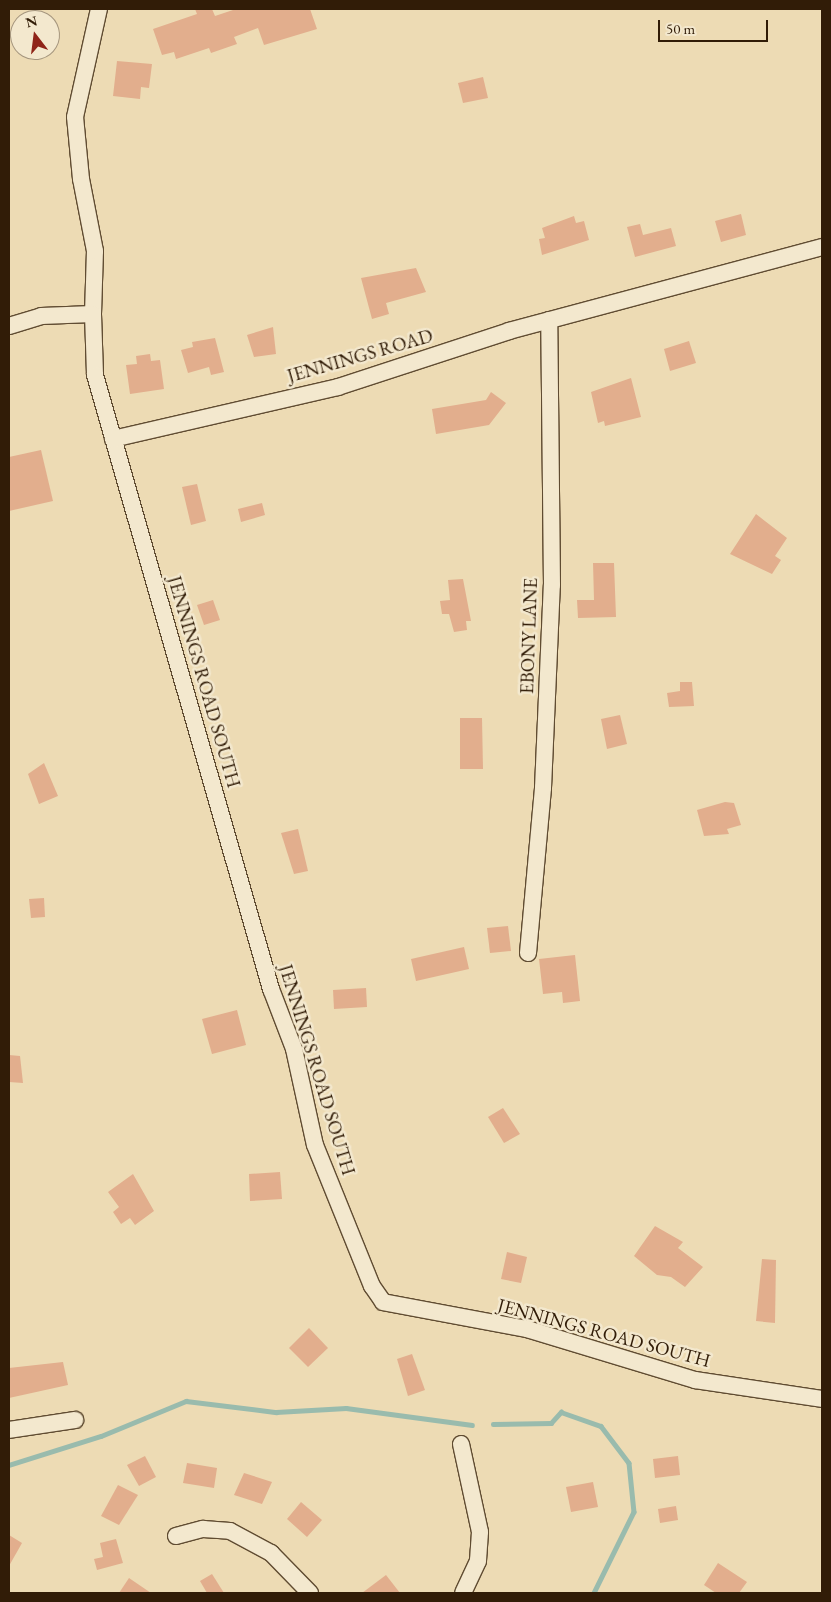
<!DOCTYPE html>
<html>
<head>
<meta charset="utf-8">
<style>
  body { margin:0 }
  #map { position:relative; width:831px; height:1602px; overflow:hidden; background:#eddbb4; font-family:"EB Garamond",serif }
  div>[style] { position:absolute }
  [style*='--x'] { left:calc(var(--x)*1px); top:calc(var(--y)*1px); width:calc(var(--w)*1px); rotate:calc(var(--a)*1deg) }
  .stream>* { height:4.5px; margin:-2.25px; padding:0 2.25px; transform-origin:2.25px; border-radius:2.25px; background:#99bbad }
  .building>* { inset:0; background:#e2ae8d }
  .roads { filter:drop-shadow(1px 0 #604c32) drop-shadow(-1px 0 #604c32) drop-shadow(0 1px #604c32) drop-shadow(0 -1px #604c32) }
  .street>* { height:16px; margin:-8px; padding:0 8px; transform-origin:8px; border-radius:8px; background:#f3e8ce }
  span { translate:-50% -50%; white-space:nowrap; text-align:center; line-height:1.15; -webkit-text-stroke:5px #f3e8ce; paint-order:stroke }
  .street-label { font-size:19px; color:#311c07 }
  .frame { position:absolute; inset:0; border:10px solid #311c07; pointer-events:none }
  .north { position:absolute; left:10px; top:10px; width:50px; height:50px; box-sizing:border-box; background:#f3e8ce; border:1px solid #a5967e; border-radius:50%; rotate:345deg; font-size:14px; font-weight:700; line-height:20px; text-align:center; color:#311c07 }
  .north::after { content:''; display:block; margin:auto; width:18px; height:22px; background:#8f2418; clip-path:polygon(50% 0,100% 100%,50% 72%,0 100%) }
  .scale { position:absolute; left:658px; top:20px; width:110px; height:22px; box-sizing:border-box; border:2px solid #311c07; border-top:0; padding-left:6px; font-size:15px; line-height:18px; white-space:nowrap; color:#311c07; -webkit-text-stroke:4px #f3e8ce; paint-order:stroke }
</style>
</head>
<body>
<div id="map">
  <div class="stream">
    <i style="--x:493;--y:1424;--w:58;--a:-1"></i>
    <i style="--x:551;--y:1423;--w:15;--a:-48"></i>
    <i style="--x:561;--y:1412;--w:42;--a:19.3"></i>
    <i style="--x:601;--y:1426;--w:46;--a:52.9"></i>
    <i style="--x:629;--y:1463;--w:49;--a:84.2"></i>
    <i style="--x:634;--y:1512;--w:90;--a:116.3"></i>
    <i style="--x:9;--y:1465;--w:96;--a:-17.5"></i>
    <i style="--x:101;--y:1436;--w:92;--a:-22.4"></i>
    <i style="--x:186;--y:1401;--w:91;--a:7"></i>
    <i style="--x:276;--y:1412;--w:70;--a:-3.3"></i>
    <i style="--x:346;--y:1408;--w:127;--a:7.7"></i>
  </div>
  <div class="building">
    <i style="clip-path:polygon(195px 9px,212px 9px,215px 16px,236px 9px,310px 9px,317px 29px,264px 45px,258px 28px,234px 37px,237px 44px,211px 53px,209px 48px,176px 59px,174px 52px,162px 55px,153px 29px,197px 14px)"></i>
    <i style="clip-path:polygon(117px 61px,152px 64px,149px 88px,141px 87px,140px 99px,113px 96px)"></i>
    <i style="clip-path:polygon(483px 77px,488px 98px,463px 103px,458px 83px)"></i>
    <i style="clip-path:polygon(741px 214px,746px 235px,721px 242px,715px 221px)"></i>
    <i style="clip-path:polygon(574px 216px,576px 223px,584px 221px,589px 240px,542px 255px,539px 239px,545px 238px,542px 228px)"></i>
    <i style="clip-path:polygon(640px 224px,643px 235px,671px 228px,676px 246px,635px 257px,627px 227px)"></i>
    <i style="clip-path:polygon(416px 268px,426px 292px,386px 303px,389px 314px,372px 319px,361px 278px)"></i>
    <i style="clip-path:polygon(273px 327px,276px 354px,254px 357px,247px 335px)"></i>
    <i style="clip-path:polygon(215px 338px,224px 372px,211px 375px,209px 367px,188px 373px,181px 350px,193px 347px,192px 342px)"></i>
    <i style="clip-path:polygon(689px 341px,696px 363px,670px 371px,664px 349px)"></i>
    <i style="clip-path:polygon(150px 354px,151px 361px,160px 360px,164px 389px,130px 394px,126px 365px,137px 364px,136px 356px)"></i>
    <i style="clip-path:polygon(631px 378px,641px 417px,605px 426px,604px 421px,598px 423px,591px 392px)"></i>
    <i style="clip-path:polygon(491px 392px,506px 403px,489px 425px,436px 434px,432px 409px,486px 400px)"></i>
    <i style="clip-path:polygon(41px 450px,53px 501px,9px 511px,9px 457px)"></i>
    <i style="clip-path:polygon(197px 484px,206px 521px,191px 525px,182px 487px)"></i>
    <i style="clip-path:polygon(262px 503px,265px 515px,241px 522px,238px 509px)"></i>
    <i style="clip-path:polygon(756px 514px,787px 538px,775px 556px,781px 560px,772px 574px,730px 554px)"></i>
    <i style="clip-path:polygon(593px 563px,614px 563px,616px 617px,578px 618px,577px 600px,594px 600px)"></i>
    <i style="clip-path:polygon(463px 579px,471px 621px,466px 621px,467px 630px,454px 632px,449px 614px,442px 614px,440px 601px,450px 600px,448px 580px)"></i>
    <i style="clip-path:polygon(213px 600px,220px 620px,204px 625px,197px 605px)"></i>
    <i style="clip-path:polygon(680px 682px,692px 682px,694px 706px,669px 707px,667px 693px,680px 691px)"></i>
    <i style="clip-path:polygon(620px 715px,627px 744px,607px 749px,601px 719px)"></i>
    <i style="clip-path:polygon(460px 718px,482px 718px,483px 769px,460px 769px)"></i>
    <i style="clip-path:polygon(44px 763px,58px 796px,39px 804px,28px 774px)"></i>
    <i style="clip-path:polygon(725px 802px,734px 803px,741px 825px,727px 829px,729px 834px,704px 836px,697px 810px)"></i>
    <i style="clip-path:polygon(298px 829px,308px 871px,294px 874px,281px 833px)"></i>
    <i style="clip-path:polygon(44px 898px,45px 917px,31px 918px,29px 899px)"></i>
    <i style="clip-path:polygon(508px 926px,511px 951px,490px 953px,487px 928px)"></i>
    <i style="clip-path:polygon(464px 947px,469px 969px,416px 981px,411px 959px)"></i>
    <i style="clip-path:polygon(575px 955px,580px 1001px,563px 1003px,562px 992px,543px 994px,539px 959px)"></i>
    <i style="clip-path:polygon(366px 988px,367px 1007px,334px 1009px,333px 990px)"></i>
    <i style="clip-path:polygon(237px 1010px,246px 1045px,212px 1054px,202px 1019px)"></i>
    <i style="clip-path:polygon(9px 1055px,20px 1056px,23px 1083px,9px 1082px)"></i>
    <i style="clip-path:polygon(503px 1108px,520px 1134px,504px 1143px,488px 1117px)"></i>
    <i style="clip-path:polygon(280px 1172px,282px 1199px,250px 1201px,249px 1174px)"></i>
    <i style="clip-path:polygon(133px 1174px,154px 1211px,135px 1225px,130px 1218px,121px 1224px,113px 1212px,119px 1207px,108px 1192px)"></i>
    <i style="clip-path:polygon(655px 1226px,683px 1242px,678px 1248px,703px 1267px,685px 1287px,671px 1277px,657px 1275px,634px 1256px)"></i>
    <i style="clip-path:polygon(507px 1252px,527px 1257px,521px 1283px,501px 1279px)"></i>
    <i style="clip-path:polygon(762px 1259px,776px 1260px,775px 1323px,756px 1321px)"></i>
    <i style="clip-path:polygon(309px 1328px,328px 1348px,308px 1367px,289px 1348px)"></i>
    <i style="clip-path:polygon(412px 1354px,425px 1390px,408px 1396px,397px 1359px)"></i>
    <i style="clip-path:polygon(63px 1362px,68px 1385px,9px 1398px,9px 1368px)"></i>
    <i style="clip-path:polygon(145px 1456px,156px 1477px,139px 1486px,127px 1465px)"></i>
    <i style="clip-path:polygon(678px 1456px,680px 1475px,655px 1478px,653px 1459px)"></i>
    <i style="clip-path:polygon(187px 1463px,217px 1468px,214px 1488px,183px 1483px)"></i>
    <i style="clip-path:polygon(244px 1473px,272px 1482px,262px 1504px,234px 1495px)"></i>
    <i style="clip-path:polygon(593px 1482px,598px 1507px,571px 1512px,566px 1487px)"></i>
    <i style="clip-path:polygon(118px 1485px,138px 1495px,119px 1525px,101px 1516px)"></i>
    <i style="clip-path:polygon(301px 1502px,322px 1520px,307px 1537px,287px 1519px)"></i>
    <i style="clip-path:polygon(676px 1506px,678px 1520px,660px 1523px,658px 1509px)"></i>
    <i style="clip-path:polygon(9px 1535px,22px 1543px,9px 1566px)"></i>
    <i style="clip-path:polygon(116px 1539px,123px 1563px,97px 1570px,94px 1559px,103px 1557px,100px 1543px)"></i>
    <i style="clip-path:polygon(718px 1563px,747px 1582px,739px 1593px,716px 1593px,704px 1585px)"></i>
    <i style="clip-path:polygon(212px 1574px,224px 1593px,207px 1593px,200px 1581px)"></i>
    <i style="clip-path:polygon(386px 1575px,400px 1593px,362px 1593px)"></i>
    <i style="clip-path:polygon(129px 1578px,151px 1593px,119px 1593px)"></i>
  </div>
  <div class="roads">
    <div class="street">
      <i style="--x:93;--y:314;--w:63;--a:-88.2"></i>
      <i style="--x:95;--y:251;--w:73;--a:-101"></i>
      <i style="--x:81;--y:179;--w:62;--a:-95.5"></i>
      <i style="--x:75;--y:117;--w:111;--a:-77.5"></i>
      <i style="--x:9;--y:326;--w:34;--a:-17"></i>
      <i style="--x:41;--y:316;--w:52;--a:-2.2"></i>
      <i style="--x:93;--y:314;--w:61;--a:88.1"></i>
      <i style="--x:95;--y:375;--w:639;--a:74.01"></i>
      <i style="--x:271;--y:989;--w:64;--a:69"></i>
      <i style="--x:294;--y:1049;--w:98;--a:77.7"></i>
      <i style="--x:315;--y:1145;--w:152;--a:68"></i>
      <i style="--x:372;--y:1286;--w:19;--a:55"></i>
      <i style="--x:383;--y:1302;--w:147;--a:10.6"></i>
      <i style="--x:527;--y:1329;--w:176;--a:16.9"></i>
      <i style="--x:695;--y:1380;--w:128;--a:8.5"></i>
      <i style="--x:113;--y:439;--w:231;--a:-13"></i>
      <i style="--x:338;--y:387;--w:180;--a:-18.1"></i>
      <i style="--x:509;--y:331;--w:324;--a:-15"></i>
      <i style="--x:528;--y:953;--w:166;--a:-84.8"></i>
      <i style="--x:543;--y:788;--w:203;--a:-87.5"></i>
      <i style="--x:552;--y:585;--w:265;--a:-90.6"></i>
      <i style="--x:9;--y:1430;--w:67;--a:-8.6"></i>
      <i style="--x:461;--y:1444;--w:90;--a:77.8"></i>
      <i style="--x:480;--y:1532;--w:29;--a:94"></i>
      <i style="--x:478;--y:1561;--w:35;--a:115"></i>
      <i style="--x:176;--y:1536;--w:28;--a:-15"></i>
      <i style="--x:203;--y:1529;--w:27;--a:4"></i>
      <i style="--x:230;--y:1531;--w:47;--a:28.2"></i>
      <i style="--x:271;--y:1553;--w:56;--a:45.7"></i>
    </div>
  </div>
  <div class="street-label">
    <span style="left:360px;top:356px;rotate:-16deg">JENNINGS ROAD</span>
    <span style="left:529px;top:636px;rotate:-88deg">EBONY LANE</span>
    <span style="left:204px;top:682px;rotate:74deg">JENNINGS ROAD SOUTH</span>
    <span style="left:317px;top:1070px;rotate:73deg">JENNINGS ROAD SOUTH</span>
    <span style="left:604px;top:1333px;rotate:15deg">JENNINGS ROAD SOUTH</span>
  </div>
  <div class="frame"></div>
  <div class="north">N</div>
  <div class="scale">50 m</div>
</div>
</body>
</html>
